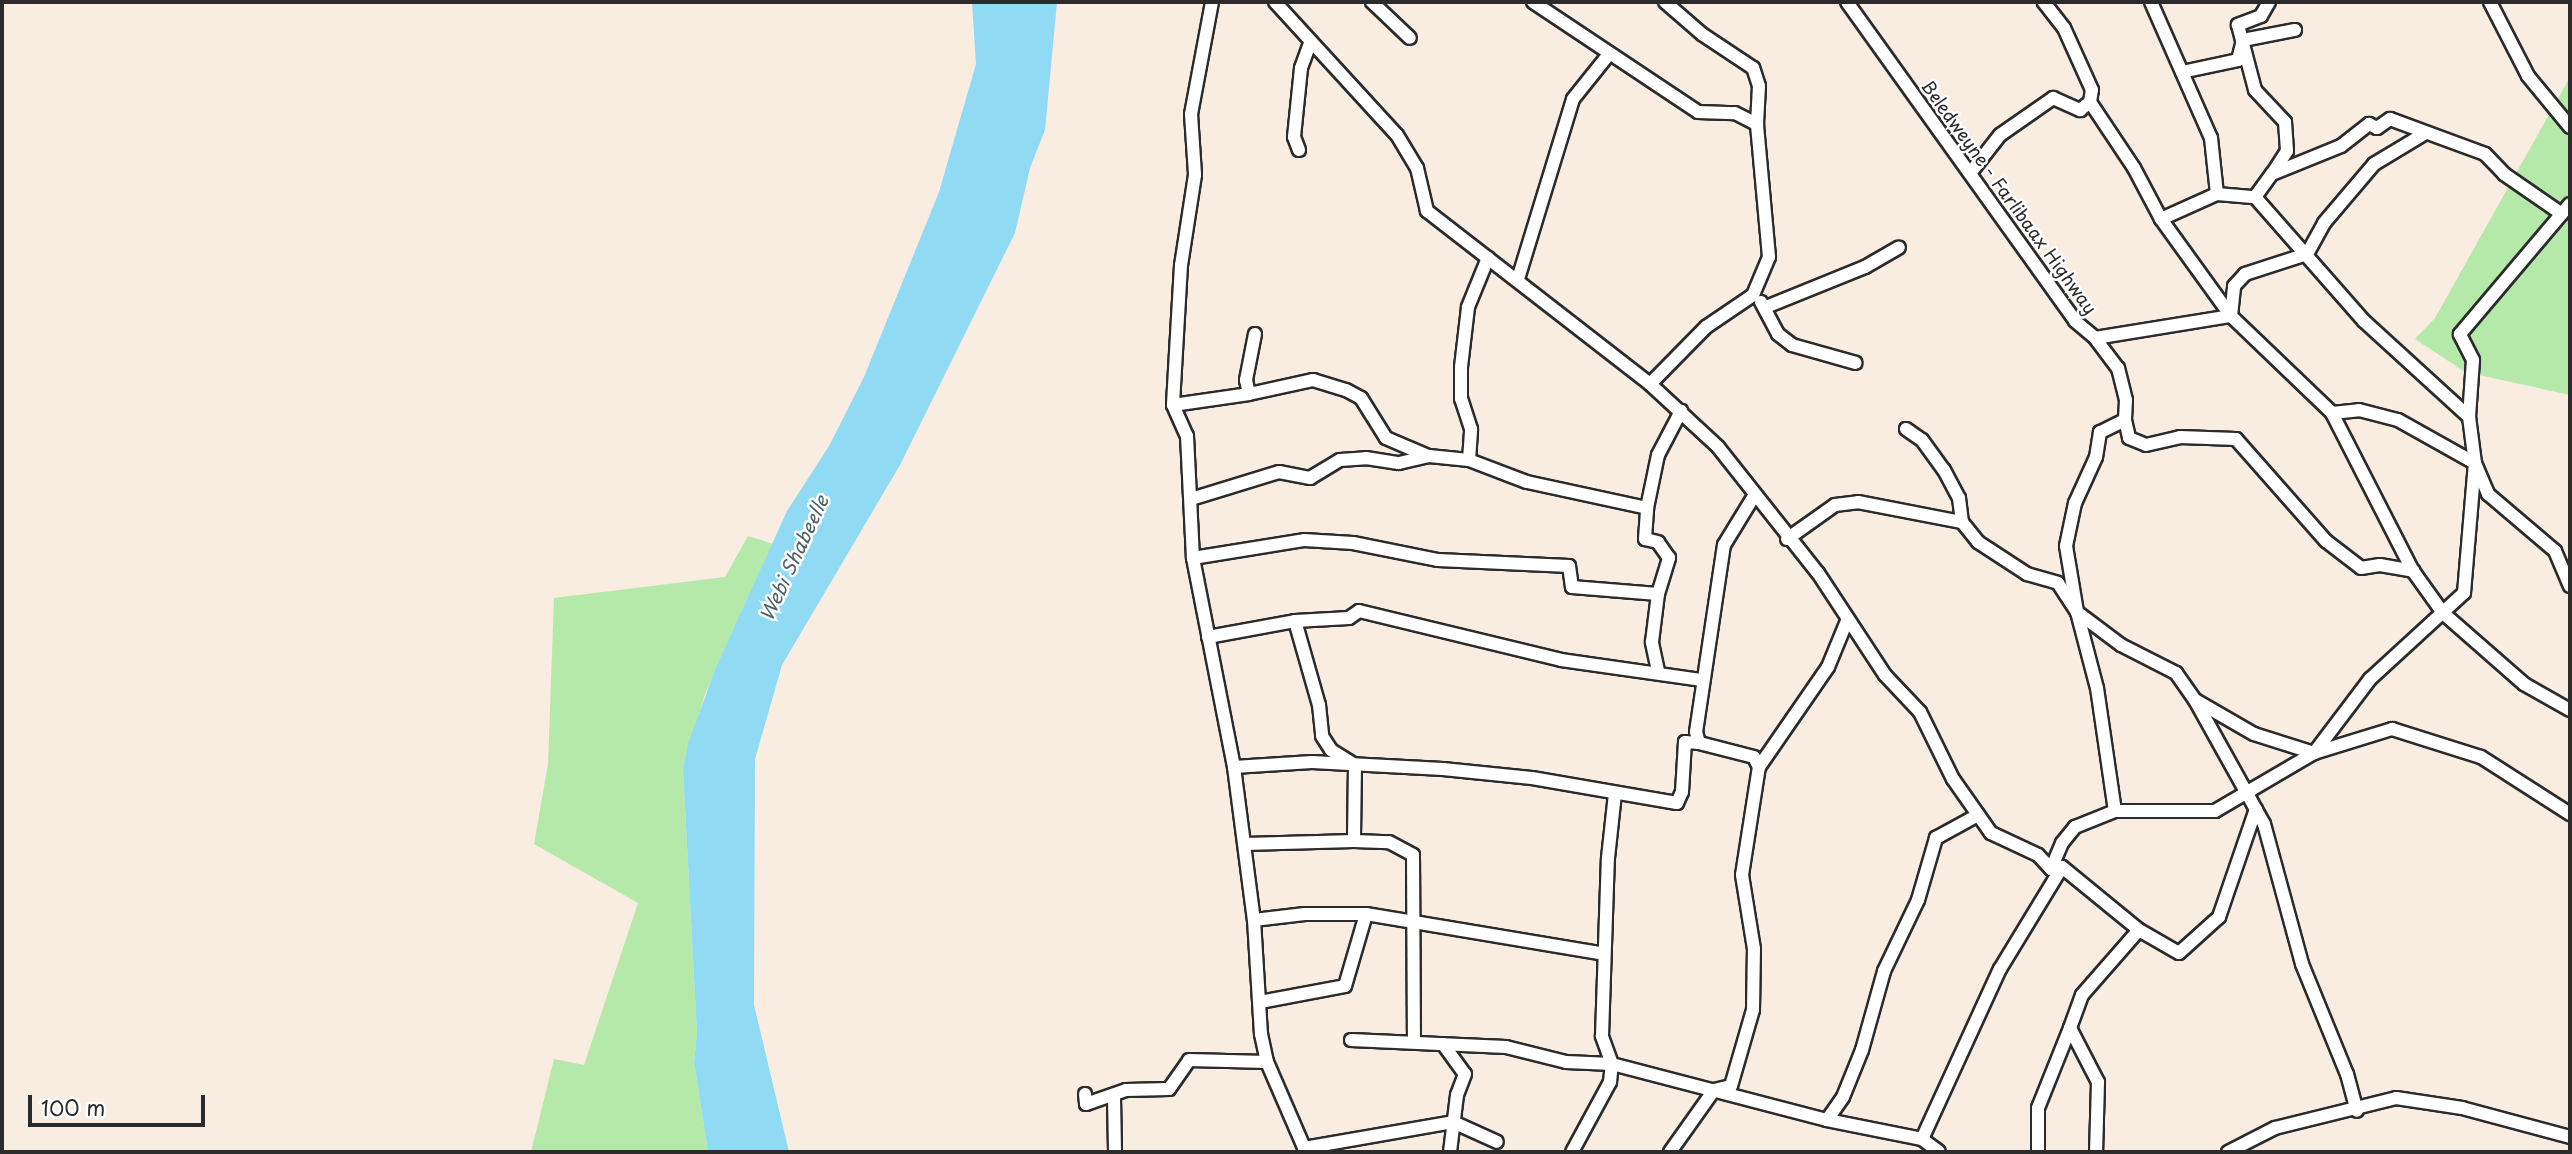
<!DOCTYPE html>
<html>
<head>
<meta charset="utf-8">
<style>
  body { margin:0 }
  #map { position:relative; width:2572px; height:1154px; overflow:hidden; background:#f9ece1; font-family:"Playpen Sans",sans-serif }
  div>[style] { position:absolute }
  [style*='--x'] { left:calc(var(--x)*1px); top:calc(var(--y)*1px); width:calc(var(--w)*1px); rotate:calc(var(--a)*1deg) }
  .green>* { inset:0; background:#b4e9aa }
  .water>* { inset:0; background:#91daf3 }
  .roads { filter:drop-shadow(2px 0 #2b2b2b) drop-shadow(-2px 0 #2b2b2b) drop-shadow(0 2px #2b2b2b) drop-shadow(0 -2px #2b2b2b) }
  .street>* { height:12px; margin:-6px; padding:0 6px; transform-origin:6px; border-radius:6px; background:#fff }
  span { translate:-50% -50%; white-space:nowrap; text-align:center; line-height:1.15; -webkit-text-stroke:5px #fff; paint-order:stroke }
  .street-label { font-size:18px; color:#2b2b2b }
  .water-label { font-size:19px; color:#4a6067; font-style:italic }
  .frame { position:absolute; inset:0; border:4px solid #2b2b2b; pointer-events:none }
  .scale { position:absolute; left:28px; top:1095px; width:177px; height:32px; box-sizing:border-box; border:4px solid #2b2b2b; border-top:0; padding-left:9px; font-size:21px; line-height:24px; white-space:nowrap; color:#2b2b2b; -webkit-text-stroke:5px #fff; paint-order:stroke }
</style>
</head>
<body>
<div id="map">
  <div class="green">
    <i style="clip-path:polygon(2570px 77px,2570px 395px,2465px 372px,2415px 339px,2435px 318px)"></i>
    <i style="clip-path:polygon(748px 536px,773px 544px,705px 694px,683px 770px,697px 1033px,694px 1062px,708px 1152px,531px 1152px,554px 1059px,584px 1065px,638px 903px,534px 844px,548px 764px,554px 598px,725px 577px)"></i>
  </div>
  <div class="water">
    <i style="clip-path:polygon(972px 2px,1057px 2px,1045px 130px,1030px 168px,1015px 233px,900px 465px,782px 665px,755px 759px,754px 1005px,789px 1152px,708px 1152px,694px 1062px,697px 1033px,683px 770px,688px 744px,715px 670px,787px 511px,829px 446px,864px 377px,939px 192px,976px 64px)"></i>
  </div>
  <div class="roads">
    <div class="street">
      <i style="--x:1212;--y:2;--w:114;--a:100.6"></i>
      <i style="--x:1191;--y:114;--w:61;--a:86.2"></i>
      <i style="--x:1195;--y:175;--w:91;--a:98.8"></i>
      <i style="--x:1181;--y:265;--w:140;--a:93.3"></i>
      <i style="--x:1173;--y:405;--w:34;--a:66"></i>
      <i style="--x:1187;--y:436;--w:122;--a:87.2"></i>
      <i style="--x:1193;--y:558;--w:213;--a:78.9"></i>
      <i style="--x:1234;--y:767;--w:154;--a:82.6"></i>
      <i style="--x:1254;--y:920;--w:114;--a:86.5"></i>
      <i style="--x:1261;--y:1034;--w:29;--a:78"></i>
      <i style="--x:1267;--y:1062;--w:98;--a:66.6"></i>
      <i style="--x:1275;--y:2;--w:180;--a:47.5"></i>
      <i style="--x:1397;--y:135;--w:39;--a:59"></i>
      <i style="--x:1417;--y:168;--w:44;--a:76.9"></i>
      <i style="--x:1427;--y:211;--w:282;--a:37.8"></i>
      <i style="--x:1650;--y:384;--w:93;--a:42.8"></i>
      <i style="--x:1718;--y:447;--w:161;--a:51.6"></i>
      <i style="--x:1818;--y:573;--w:122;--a:56.7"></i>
      <i style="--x:1885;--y:675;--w:51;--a:46.6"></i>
      <i style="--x:1920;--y:712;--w:75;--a:63.8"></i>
      <i style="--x:1953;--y:779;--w:66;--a:54.9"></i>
      <i style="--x:1991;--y:833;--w:52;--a:25.1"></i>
      <i style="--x:2038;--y:855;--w:19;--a:47"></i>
      <i style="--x:1372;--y:2;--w:52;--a:43.5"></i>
      <i style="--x:1533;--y:2;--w:198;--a:33.7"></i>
      <i style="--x:1698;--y:112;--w:37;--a:2"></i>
      <i style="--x:1735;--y:113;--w:25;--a:27"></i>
      <i style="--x:1847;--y:2;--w:392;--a:54.4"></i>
      <i style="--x:2075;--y:321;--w:26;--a:40"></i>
      <i style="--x:2095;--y:338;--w:138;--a:-9.2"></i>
      <i style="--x:2231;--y:316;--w:140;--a:43.8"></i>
      <i style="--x:2332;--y:413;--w:27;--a:-6"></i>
      <i style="--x:2359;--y:410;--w:40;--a:14.4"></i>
      <i style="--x:2398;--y:420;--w:88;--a:29.2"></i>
      <i style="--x:2475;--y:463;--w:34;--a:67"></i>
      <i style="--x:2488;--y:494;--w:88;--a:40.4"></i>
      <i style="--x:2555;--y:551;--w:38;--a:67"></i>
      <i style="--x:2151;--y:2;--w:149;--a:66.2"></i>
      <i style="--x:2211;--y:138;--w:56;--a:83.9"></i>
      <i style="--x:2269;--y:2;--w:16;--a:120"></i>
      <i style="--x:2261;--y:16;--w:25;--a:159"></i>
      <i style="--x:2238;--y:25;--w:67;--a:75.3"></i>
      <i style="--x:2255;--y:90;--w:44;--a:46.8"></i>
      <i style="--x:2285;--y:122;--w:29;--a:86"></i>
      <i style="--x:2287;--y:151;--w:27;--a:123"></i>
      <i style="--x:2490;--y:2;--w:83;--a:62.8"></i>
      <i style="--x:2528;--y:76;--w:66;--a:50.5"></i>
      <i style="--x:2182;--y:72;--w:57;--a:-12.1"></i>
      <i style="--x:2238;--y:60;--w:21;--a:-76"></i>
      <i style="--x:2243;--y:40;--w:53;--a:-10.9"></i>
      <i style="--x:2090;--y:102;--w:79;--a:56.3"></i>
      <i style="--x:2134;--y:168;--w:58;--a:62.1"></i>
      <i style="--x:2161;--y:219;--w:61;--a:-24.1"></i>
      <i style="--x:2217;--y:194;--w:38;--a:5"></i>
      <i style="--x:2255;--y:197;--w:29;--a:-54"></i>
      <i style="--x:2272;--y:174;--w:74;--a:-22.1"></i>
      <i style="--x:2341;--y:146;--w:36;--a:-38"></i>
      <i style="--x:2369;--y:124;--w:9;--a:27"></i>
      <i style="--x:2377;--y:128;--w:16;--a:-35"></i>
      <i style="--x:2390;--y:119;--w:101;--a:20.2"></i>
      <i style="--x:2485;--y:154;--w:28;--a:46"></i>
      <i style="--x:2504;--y:174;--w:70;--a:34.6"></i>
      <i style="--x:1299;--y:150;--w:14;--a:-111"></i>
      <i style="--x:1294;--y:137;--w:69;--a:-84.2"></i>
      <i style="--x:1301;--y:68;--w:27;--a:-70"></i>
      <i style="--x:1971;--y:172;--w:47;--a:-51.9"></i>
      <i style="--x:2000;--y:135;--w:65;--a:-34.9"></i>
      <i style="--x:2053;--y:98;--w:30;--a:24"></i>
      <i style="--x:2080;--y:110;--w:13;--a:-39"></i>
      <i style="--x:2090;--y:102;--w:12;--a:-81"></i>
      <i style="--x:2092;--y:90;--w:68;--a:-114.3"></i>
      <i style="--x:2064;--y:28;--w:33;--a:-128"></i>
      <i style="--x:2255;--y:197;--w:165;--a:48.7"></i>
      <i style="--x:2364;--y:321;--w:142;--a:42.4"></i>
      <i style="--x:2161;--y:219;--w:120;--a:54.2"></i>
      <i style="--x:1518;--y:279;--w:188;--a:-73"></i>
      <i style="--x:1573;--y:99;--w:58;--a:-51.3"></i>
      <i style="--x:1761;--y:302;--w:36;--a:62"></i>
      <i style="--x:1778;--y:334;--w:18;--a:38"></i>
      <i style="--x:1792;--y:345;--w:66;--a:15.7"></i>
      <i style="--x:1766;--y:307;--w:107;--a:-22"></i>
      <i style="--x:1865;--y:267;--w:39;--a:-30"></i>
      <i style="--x:2231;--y:316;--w:30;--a:-84"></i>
      <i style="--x:2234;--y:286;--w:16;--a:-47"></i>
      <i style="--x:2245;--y:274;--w:65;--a:-17.9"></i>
      <i style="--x:2307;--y:254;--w:35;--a:-61"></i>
      <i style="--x:2324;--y:223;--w:77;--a:-49.7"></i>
      <i style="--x:2374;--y:164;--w:58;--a:-31"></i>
      <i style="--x:1255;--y:334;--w:47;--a:101.1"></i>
      <i style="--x:1246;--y:380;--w:14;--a:78"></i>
      <i style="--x:1249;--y:394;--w:66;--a:-12.3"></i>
      <i style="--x:1313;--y:380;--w:34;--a:17"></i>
      <i style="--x:1346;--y:390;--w:17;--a:28"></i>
      <i style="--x:1361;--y:398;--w:47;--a:58"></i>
      <i style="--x:1386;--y:438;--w:46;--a:23.2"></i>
      <i style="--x:2095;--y:338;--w:38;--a:53"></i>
      <i style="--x:2118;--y:368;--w:33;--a:76"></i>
      <i style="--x:2126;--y:400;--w:20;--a:93"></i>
      <i style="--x:2125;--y:420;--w:28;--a:154"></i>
      <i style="--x:2100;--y:432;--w:25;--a:99"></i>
      <i style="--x:2096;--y:457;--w:51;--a:114.5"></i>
      <i style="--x:2075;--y:503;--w:44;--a:101.8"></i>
      <i style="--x:2066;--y:546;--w:67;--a:80.5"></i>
      <i style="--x:2077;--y:612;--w:79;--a:75.3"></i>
      <i style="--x:2097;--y:688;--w:124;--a:81.7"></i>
      <i style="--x:1650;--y:384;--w:80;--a:-45.5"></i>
      <i style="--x:1706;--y:327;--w:57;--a:-34.2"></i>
      <i style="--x:1753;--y:295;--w:41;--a:-67.2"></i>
      <i style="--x:1769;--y:257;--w:134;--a:-95.2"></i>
      <i style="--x:1757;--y:124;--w:38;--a:-87"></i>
      <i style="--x:1759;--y:86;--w:19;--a:-108"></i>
      <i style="--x:1753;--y:68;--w:61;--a:-146.3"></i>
      <i style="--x:1702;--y:34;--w:49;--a:-139.1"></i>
      <i style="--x:1173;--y:405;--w:77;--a:-8.2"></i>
      <i style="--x:2332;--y:413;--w:178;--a:62.9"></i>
      <i style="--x:2413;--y:571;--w:52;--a:54.5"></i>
      <i style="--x:2443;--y:613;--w:108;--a:41.2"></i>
      <i style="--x:2524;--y:684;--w:53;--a:29.5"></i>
      <i style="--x:2125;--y:420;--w:18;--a:77"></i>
      <i style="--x:2129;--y:438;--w:18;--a:22"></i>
      <i style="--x:2146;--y:445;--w:35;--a:-13"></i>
      <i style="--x:2180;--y:437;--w:56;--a:2"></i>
      <i style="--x:2236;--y:439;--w:136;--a:48.6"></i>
      <i style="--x:2326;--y:541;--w:44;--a:37.6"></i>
      <i style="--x:2361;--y:568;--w:19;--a:-9"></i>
      <i style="--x:2380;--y:565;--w:34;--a:10"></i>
      <i style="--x:1906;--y:429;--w:19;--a:35"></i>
      <i style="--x:1922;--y:440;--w:37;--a:54"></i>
      <i style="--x:1944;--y:470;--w:32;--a:62"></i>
      <i style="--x:1959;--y:498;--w:24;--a:83"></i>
      <i style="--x:1469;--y:460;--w:31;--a:-86"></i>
      <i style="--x:1471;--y:429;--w:32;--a:-108"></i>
      <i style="--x:1461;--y:399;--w:32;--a:-90"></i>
      <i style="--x:1461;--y:367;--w:60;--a:-83.3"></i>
      <i style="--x:1468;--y:307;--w:53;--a:-67.8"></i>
      <i style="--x:1191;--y:499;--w:92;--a:-17.1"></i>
      <i style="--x:1279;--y:472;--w:32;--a:11"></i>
      <i style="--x:1310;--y:478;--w:35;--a:-31"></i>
      <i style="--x:1340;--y:460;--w:26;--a:-4"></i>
      <i style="--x:1366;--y:458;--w:33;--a:9"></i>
      <i style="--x:1399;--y:463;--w:31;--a:-13"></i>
      <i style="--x:1429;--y:456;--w:40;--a:5.7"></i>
      <i style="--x:1469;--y:460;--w:62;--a:20.8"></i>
      <i style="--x:1527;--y:482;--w:123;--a:12.2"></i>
      <i style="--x:1787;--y:539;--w:59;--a:-35.3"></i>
      <i style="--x:1835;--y:505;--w:23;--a:-7"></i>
      <i style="--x:1858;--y:502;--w:106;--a:10.9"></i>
      <i style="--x:1962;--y:522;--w:26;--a:51"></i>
      <i style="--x:1978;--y:542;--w:59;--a:33.1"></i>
      <i style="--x:2027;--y:574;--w:32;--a:16"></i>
      <i style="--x:2058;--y:583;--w:35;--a:57"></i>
      <i style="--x:2077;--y:612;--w:55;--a:36.9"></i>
      <i style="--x:2121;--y:645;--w:62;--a:27"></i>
      <i style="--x:2176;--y:673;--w:33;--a:55"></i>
      <i style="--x:2195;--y:700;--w:68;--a:30"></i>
      <i style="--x:2254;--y:734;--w:63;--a:17.6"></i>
      <i style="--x:2314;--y:753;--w:82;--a:-17.1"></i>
      <i style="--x:2392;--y:729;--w:93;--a:17.5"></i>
      <i style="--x:2481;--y:757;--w:106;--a:32.6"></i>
      <i style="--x:1193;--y:558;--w:112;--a:-9.2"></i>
      <i style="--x:1304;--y:540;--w:49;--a:3.5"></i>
      <i style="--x:1353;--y:543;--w:87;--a:11.3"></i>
      <i style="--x:1438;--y:560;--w:131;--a:2.6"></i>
      <i style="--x:1569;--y:566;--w:21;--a:82"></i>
      <i style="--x:1572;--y:587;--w:86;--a:4.7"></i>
      <i style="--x:1295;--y:621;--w:87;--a:74.1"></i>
      <i style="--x:1319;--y:705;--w:31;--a:84"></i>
      <i style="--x:1322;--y:736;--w:17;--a:57"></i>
      <i style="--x:1331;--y:750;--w:28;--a:32"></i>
      <i style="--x:1355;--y:765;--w:76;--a:90.8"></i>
      <i style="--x:1354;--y:841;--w:35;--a:2"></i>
      <i style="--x:1389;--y:842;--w:27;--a:28"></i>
      <i style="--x:1413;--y:855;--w:187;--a:89.7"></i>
      <i style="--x:1208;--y:637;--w:88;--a:-10.4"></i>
      <i style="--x:1295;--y:621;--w:54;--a:-3.2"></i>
      <i style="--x:1349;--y:618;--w:12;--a:-35"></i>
      <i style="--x:1359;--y:611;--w:208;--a:13.6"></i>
      <i style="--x:1561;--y:660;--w:141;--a:8.1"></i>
      <i style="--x:1658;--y:671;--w:30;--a:-102"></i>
      <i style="--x:1652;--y:642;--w:48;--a:-82.9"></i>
      <i style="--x:1658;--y:594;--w:38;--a:-73"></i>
      <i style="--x:1669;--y:558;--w:19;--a:-125"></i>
      <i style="--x:1658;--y:542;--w:13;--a:-167"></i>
      <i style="--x:1645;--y:539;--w:31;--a:-86"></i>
      <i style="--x:1647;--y:508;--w:54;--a:-78.3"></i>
      <i style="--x:1658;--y:455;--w:50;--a:-62.4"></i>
      <i style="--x:2195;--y:700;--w:142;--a:60.9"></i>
      <i style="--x:2264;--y:824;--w:145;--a:74.8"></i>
      <i style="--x:2302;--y:964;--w:119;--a:67.8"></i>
      <i style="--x:2347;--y:1074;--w:38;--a:75"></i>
      <i style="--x:1234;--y:767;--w:78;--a:-3.7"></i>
      <i style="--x:1312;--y:762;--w:131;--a:3.1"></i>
      <i style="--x:1443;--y:769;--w:89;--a:5.8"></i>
      <i style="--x:1532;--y:778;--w:147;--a:9.8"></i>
      <i style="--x:1677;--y:803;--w:12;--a:-66"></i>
      <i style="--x:1682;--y:792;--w:50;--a:-86.6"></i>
      <i style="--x:1685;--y:742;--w:14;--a:4"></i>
      <i style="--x:1759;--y:767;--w:121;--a:-55.4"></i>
      <i style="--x:1828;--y:667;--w:50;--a:-67.6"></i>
      <i style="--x:1245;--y:844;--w:109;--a:-1.6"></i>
      <i style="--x:2062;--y:867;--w:99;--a:39.3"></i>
      <i style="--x:2051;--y:869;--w:28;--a:-67"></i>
      <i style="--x:2062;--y:843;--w:21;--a:-51"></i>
      <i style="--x:2075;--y:827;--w:43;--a:-21.8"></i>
      <i style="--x:2115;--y:811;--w:100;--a:0"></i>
      <i style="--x:2215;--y:811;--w:115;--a:-30.4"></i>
      <i style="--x:2314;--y:753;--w:93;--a:-52.9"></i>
      <i style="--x:2370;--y:679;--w:127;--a:-42.5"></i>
      <i style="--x:2464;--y:593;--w:130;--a:-85.2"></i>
      <i style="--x:2475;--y:463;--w:46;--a:-97.4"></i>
      <i style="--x:2469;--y:417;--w:57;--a:-86"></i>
      <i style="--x:2473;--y:360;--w:29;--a:-117"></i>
      <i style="--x:2460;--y:334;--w:170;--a:-49.8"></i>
      <i style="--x:1254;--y:920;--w:51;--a:-6.7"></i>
      <i style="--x:1305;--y:914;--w:61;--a:0"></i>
      <i style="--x:1366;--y:914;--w:241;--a:9.5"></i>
      <i style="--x:1260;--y:1002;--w:86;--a:-10.7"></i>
      <i style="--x:1345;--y:986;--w:75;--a:-73.7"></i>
      <i style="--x:2070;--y:1028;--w:35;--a:-70"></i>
      <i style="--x:2082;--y:995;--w:86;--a:-48.8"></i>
      <i style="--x:2139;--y:930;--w:46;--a:29.9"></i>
      <i style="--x:2179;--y:953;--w:54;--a:-42"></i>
      <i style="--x:2219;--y:917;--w:114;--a:-71.1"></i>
      <i style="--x:1351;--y:1040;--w:155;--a:2.6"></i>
      <i style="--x:1506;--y:1047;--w:62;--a:14"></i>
      <i style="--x:1566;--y:1062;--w:46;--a:2.5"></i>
      <i style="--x:1612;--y:1064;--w:222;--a:14.6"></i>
      <i style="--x:1827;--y:1120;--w:97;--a:11.3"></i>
      <i style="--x:1922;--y:1139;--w:21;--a:37"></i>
      <i style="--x:1443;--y:1044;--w:37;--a:54"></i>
      <i style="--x:1465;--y:1074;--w:22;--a:111"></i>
      <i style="--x:1457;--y:1095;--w:57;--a:97"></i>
      <i style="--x:1085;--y:1094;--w:10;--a:84"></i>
      <i style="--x:1086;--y:1104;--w:42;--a:-19.3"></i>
      <i style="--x:1126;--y:1090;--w:43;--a:-1.3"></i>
      <i style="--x:1169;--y:1089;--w:35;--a:-55"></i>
      <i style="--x:1189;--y:1060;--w:78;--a:1.5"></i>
      <i style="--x:1114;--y:1098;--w:54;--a:88.9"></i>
      <i style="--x:1827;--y:1120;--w:28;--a:-55"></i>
      <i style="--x:1843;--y:1097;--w:51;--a:-68"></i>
      <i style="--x:1862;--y:1050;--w:82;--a:-74.4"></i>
      <i style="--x:1884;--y:971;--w:79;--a:-64.4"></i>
      <i style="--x:1918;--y:900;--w:65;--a:-73.8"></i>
      <i style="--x:1936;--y:838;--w:48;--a:-28.7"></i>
      <i style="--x:1922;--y:1139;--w:187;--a:-65.4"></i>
      <i style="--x:2000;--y:969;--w:119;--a:-58.7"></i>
      <i style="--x:2062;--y:867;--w:11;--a:170"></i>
      <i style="--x:1304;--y:1148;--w:151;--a:-9.9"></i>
      <i style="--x:1453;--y:1122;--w:48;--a:24.4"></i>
      <i style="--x:1572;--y:1152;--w:80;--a:-61.5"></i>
      <i style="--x:1610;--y:1082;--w:18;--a:-84"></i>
      <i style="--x:1612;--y:1064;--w:30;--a:-110"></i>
      <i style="--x:1602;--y:1036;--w:178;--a:-88.1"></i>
      <i style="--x:1608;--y:858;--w:64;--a:-83.8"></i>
      <i style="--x:1670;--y:1152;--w:76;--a:-54.6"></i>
      <i style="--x:1714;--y:1090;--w:17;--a:-13"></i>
      <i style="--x:1731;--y:1086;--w:79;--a:-73.9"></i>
      <i style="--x:1753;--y:1010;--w:61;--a:-89.1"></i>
      <i style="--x:1754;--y:949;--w:75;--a:-99.2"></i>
      <i style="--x:1742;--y:875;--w:109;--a:-81.1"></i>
      <i style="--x:1759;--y:767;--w:11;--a:-117"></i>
      <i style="--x:1754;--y:757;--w:57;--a:-165.7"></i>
      <i style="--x:1699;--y:743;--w:11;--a:-105"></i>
      <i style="--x:1696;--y:732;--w:189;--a:-81.5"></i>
      <i style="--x:1724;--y:545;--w:57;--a:-58.5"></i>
      <i style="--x:2038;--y:1152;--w:44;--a:-90"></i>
      <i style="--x:2038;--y:1108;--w:86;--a:-68.2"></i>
      <i style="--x:2070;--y:1028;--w:61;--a:62.6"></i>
      <i style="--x:2098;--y:1082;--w:70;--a:91.6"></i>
      <i style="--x:2228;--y:1152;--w:53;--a:-27.1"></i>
      <i style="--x:2275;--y:1128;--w:125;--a:-13.9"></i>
      <i style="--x:2396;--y:1098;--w:67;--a:8.6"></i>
      <i style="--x:2462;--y:1108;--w:112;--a:15"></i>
    </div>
  </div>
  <div class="street-label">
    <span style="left:2009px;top:197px;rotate:54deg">Beledweyne - Farlibaax Highway</span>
  </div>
  <div class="water-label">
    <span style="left:794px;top:558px;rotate:-65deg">Webi Shabeelle</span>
  </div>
  <div class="frame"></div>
  <div class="scale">100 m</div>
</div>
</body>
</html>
